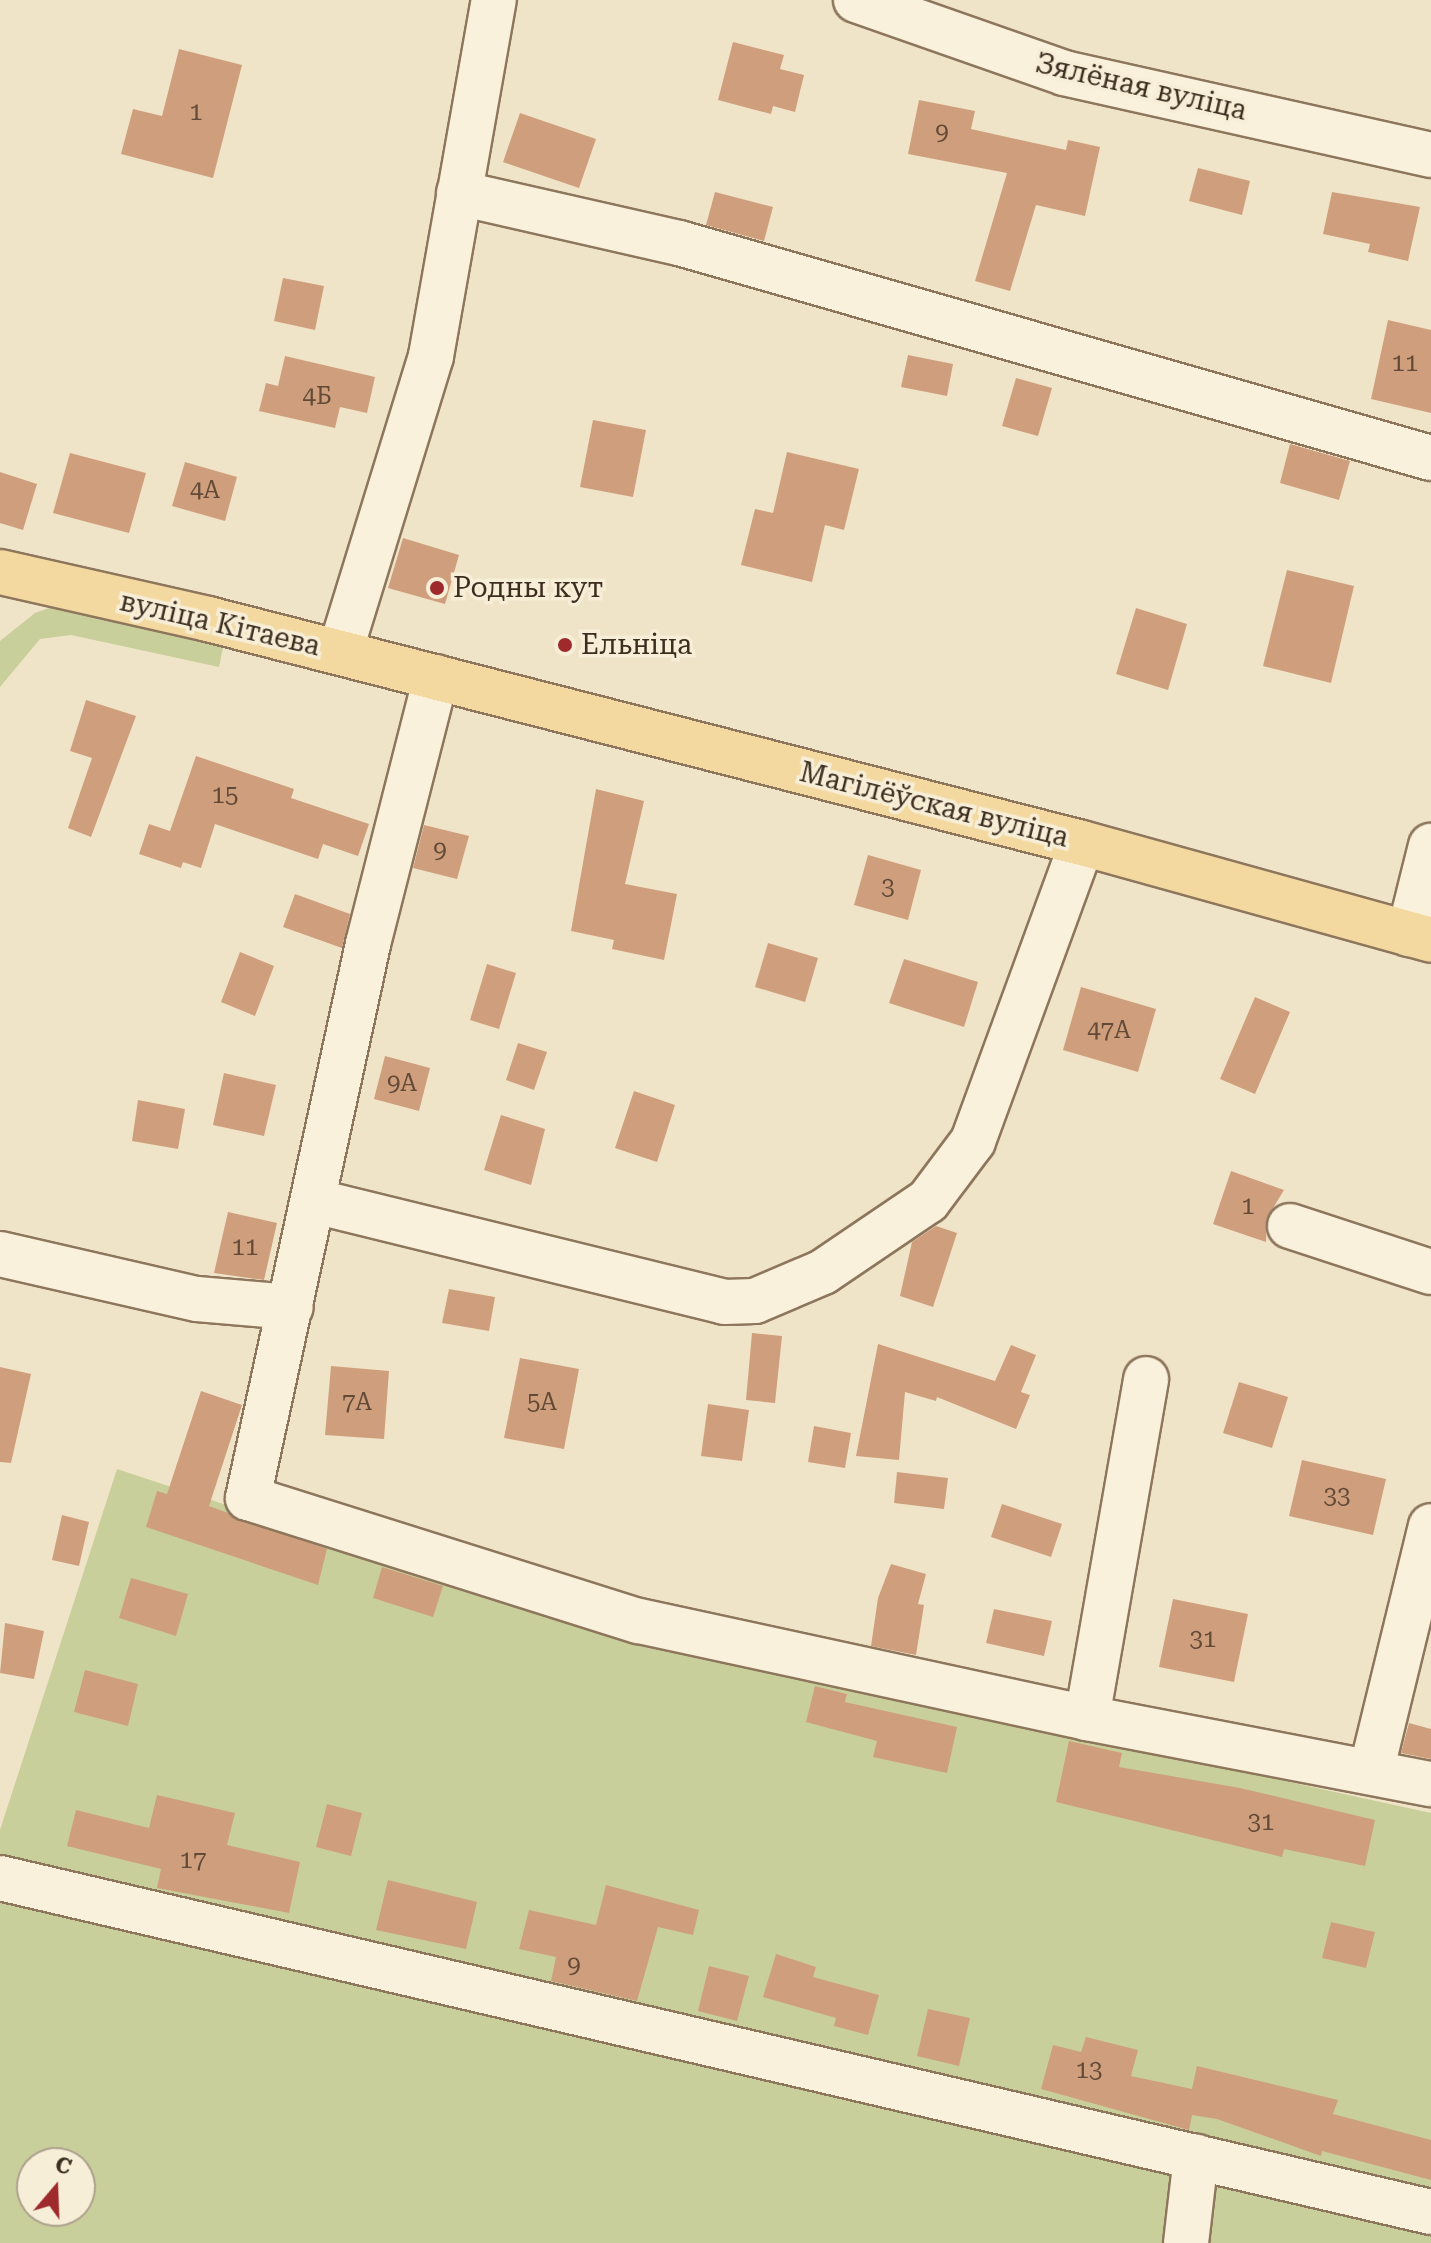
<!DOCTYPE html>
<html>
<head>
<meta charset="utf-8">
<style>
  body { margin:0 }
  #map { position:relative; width:1431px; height:2243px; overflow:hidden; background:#f0e4c8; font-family:"Roboto Serif",serif }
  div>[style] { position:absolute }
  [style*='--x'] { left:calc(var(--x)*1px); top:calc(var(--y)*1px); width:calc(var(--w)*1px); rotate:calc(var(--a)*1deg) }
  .green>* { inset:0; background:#c9cf9b }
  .building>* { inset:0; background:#cf9f7d }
  .roads { filter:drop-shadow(2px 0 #8d765c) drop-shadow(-2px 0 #8d765c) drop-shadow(0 2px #8d765c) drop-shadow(0 -2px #8d765c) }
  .minor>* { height:44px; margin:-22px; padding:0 22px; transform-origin:22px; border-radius:22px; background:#faf1dc }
  .major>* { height:44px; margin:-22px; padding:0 22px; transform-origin:22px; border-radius:22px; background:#f3d9a0 }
  .dots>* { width:22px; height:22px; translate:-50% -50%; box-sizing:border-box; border:4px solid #f7eed8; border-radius:50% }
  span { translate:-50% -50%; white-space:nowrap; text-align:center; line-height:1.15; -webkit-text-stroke:7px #f7eed8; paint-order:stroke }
  .number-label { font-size:24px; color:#624a37 }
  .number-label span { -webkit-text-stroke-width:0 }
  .street-label { font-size:28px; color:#3d2e20 }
  .poi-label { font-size:28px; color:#3d2e20 }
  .left { translate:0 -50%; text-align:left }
  .north { position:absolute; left:16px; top:2147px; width:80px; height:80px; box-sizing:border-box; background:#f7eed8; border:2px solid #ada18e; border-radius:50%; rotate:19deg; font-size:22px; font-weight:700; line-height:32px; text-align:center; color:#3d2e20 }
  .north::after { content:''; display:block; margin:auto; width:28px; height:36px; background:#9e2a2b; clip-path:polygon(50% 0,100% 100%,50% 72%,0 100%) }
</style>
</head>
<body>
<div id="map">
  <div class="green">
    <i style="clip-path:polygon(68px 601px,224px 643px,219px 667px,71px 635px,40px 639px,0 687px,0 641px,35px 613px)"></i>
    <i style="clip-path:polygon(evenodd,117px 1469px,631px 1638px,1431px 1813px,1431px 2243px,0 2243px,0 1830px,117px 1469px,32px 2163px,80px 2163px,80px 2211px,32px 2211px,32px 2163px)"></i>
  </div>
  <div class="building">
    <i style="clip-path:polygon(733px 42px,784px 55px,780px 69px,804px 75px,795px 112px,773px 106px,771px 114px,718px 100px)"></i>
    <i style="clip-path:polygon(179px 49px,242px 65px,213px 178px,121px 154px,133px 109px,162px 116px)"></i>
    <i style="clip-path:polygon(919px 100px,975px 111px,971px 129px,1066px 150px,1068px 140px,1100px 147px,1085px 216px,1036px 205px,1010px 291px,975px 281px,1007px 173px,908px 154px)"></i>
    <i style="clip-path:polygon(520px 113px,596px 139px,579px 188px,503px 162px)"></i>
    <i style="clip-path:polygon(1198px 168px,1250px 181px,1242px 215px,1189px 201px)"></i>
    <i style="clip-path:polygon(715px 192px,773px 207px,764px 241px,706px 225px)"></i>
    <i style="clip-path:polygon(1332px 192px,1420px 207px,1408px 261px,1368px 252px,1370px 244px,1323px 234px)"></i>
    <i style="clip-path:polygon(283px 278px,324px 286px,315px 330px,274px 321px)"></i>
    <i style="clip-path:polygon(1388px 320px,1431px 330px,1431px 413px,1371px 399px)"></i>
    <i style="clip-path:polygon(908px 355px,953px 364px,947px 396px,901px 387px)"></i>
    <i style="clip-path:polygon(285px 356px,375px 377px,367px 413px,340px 407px,335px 428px,259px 411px,266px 383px,278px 386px)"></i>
    <i style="clip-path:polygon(1016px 378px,1052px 388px,1038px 436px,1002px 426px)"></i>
    <i style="clip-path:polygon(593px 420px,646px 430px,633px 497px,580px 487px)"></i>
    <i style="clip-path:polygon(1290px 444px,1350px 461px,1339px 500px,1280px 483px)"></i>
    <i style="clip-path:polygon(787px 452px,859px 469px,844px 530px,825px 525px,812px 582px,741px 565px,755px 509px,773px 513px)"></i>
    <i style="clip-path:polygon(70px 453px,146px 473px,129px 533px,53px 513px)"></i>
    <i style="clip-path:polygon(185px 462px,237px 477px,225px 521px,172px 506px)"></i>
    <i style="clip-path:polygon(0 472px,37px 484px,23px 530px,0 523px)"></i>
    <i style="clip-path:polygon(403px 538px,459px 555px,445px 604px,388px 588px)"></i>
    <i style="clip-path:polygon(1287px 570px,1354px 586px,1331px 683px,1263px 666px)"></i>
    <i style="clip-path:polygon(1136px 608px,1187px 624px,1168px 690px,1116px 674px)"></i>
    <i style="clip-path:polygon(86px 700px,136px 716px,91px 837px,68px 828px,92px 758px,70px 751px)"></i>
    <i style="clip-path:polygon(196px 756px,294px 789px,291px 798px,369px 824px,358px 856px,323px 844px,318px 859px,215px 824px,201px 868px,183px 862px,181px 868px,139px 854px,149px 824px,170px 831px)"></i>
    <i style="clip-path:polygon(596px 789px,644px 801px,625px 884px,677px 894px,664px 960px,612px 949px,614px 940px,571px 931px)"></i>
    <i style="clip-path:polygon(424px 825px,469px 836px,457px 879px,413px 868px)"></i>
    <i style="clip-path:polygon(868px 855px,921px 870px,908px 920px,854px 905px)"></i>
    <i style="clip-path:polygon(295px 894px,350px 914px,342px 948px,283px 927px)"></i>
    <i style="clip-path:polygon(768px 943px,818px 958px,805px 1002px,755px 987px)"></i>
    <i style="clip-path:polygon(240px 952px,274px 966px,255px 1016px,221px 1002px)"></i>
    <i style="clip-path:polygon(904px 959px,978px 982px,964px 1027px,889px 1003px)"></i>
    <i style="clip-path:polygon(487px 964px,516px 973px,499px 1029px,470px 1020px)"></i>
    <i style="clip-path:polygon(1081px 987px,1156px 1009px,1138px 1072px,1063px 1050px)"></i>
    <i style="clip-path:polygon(1255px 997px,1290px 1012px,1255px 1094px,1220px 1079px)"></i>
    <i style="clip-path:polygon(518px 1043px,547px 1052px,534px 1090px,506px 1080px)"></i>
    <i style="clip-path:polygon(385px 1056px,430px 1068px,419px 1111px,374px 1099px)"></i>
    <i style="clip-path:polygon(224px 1073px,276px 1085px,264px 1136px,213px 1125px)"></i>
    <i style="clip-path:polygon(634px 1091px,675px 1105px,657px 1162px,615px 1148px)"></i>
    <i style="clip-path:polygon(138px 1100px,185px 1109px,178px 1149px,132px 1141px)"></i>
    <i style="clip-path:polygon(501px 1115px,545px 1129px,531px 1185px,484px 1170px)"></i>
    <i style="clip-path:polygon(1231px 1171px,1284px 1190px,1267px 1218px,1266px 1242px,1213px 1224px)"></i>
    <i style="clip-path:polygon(228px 1212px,277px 1223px,264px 1280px,214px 1273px)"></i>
    <i style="clip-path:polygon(936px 1226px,957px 1233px,933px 1307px,900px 1296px,912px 1242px)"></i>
    <i style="clip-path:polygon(449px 1289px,495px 1297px,489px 1331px,442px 1323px)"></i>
    <i style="clip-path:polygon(752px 1333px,782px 1336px,775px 1403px,746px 1400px)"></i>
    <i style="clip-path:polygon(878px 1344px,995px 1381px,1011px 1345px,1036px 1355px,1021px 1392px,1030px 1395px,1016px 1429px,937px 1397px,936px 1401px,905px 1392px,899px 1460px,856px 1456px)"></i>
    <i style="clip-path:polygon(520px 1358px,579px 1369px,564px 1449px,504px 1438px)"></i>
    <i style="clip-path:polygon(331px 1366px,389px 1371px,384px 1439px,325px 1435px)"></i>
    <i style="clip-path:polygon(0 1367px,31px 1374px,11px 1463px,0 1462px)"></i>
    <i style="clip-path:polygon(1239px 1382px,1288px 1397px,1272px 1448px,1223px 1433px)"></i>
    <i style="clip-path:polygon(201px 1391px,242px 1405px,209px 1506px,327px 1549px,318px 1585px,146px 1527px,157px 1491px,167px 1494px)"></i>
    <i style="clip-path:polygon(708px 1404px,749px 1410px,742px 1461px,701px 1456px)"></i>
    <i style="clip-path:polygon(814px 1426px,851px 1433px,845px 1468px,808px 1462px)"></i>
    <i style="clip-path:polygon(1302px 1460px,1386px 1479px,1373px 1535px,1289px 1516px)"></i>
    <i style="clip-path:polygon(897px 1472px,948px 1478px,944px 1509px,894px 1503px)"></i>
    <i style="clip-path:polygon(1002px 1504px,1062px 1524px,1051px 1557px,991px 1537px)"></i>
    <i style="clip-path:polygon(62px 1515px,89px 1522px,79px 1566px,52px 1560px)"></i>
    <i style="clip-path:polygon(891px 1564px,926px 1574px,918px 1604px,924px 1605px,916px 1655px,871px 1646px,878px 1598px)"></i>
    <i style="clip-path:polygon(382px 1567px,443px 1586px,433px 1617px,373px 1598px)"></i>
    <i style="clip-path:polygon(131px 1578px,188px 1594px,176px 1636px,119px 1618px)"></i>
    <i style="clip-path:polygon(1173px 1599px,1248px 1614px,1234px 1682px,1159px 1667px)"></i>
    <i style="clip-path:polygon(994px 1609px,1052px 1621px,1044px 1656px,986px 1643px)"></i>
    <i style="clip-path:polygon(5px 1623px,44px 1631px,34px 1679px,0 1673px)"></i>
    <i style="clip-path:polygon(85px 1670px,138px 1684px,128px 1726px,74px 1712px)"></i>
    <i style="clip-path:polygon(815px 1686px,847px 1694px,845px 1702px,957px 1727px,947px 1773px,873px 1757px,877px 1741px,806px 1722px)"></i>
    <i style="clip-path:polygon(1409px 1723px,1431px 1729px,1431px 1759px,1401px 1753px)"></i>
    <i style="clip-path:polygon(1069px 1741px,1122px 1753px,1119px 1767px,1240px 1788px,1375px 1820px,1365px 1866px,1284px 1849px,1282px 1857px,1056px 1802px)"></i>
    <i style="clip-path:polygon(157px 1795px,235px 1813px,227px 1845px,300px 1862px,289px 1913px,157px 1888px,161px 1869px,67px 1846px,76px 1810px,149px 1828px)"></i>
    <i style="clip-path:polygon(327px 1804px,362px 1813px,351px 1856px,316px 1847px)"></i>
    <i style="clip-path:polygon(388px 1880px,477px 1902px,466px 1949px,376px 1930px)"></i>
    <i style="clip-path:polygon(606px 1885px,699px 1910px,693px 1935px,658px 1927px,637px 2001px,551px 1981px,556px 1957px,519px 1949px,529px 1910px,596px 1925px)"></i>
    <i style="clip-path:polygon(1331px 1922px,1375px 1932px,1366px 1968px,1322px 1958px)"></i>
    <i style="clip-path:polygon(776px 1954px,816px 1967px,813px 1977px,879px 1995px,868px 2035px,834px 2026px,836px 2018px,763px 1997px)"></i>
    <i style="clip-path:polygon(709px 1966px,749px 1976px,737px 2021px,698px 2011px)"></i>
    <i style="clip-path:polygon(928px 2009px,970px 2018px,959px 2066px,917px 2056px)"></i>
    <i style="clip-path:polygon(1086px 2037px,1138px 2050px,1131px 2076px,1192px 2089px,1197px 2066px,1338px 2100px,1333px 2114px,1431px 2140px,1431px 2180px,1322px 2151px,1321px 2156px,1217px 2119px,1192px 2115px,1189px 2130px,1041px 2089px,1053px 2045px,1081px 2052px)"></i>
  </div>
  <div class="roads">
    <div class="minor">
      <i style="--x:856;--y:0;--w:220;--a:19.3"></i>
      <i style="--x:1064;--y:73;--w:376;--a:12.6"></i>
      <i style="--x:459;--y:193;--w:226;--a:12.8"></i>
      <i style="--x:679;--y:243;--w:782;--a:15.96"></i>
      <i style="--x:340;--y:652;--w:310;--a:-72.9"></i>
      <i style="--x:431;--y:356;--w:362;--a:-80"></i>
      <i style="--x:436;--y:677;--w:276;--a:104.3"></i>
      <i style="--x:368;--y:944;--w:567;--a:102.22"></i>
      <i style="--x:248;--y:1498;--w:410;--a:17.5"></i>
      <i style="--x:639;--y:1621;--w:458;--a:12.2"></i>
      <i style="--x:1087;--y:1718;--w:350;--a:10.9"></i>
      <i style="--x:1409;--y:934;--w:91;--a:-76"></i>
      <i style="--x:314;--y:1201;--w:422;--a:13.8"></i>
      <i style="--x:724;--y:1302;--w:31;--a:-2"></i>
      <i style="--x:755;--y:1301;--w:74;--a:-23.1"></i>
      <i style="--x:823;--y:1272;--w:127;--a:-34.1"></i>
      <i style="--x:928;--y:1201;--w:75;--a:-53.1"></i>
      <i style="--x:973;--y:1141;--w:317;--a:-69.9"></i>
      <i style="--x:1290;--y:1226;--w:148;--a:18.1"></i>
      <i style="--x:0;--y:1254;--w:202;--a:12.9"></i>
      <i style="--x:197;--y:1299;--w:94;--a:4.9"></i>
      <i style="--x:1087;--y:1718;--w:344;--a:-80.1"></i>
      <i style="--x:1371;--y:1772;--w:253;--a:-76.3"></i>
      <i style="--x:0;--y:1878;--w:1469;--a:13.14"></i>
      <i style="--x:1186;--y:2243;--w:87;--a:-83.4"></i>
    </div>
    <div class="major">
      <i style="--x:0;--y:572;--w:213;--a:12.7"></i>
      <i style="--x:208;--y:619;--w:902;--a:14.38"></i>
      <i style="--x:1082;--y:843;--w:362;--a:15.5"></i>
    </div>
  </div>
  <div class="dots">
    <i style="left:437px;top:588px;background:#9e2a2b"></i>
    <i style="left:565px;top:645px;background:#9e2a2b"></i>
  </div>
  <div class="number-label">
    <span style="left:196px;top:113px">1</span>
    <span style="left:942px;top:133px">9</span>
    <span style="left:1405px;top:364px">11</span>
    <span style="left:317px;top:397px">4Б</span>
    <span style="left:205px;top:491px">4А</span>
    <span style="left:225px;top:796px">15</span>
    <span style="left:440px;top:851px">9</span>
    <span style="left:888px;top:888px">3</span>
    <span style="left:1109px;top:1031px">47А</span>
    <span style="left:402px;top:1084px">9А</span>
    <span style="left:1248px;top:1207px">1</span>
    <span style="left:245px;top:1248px">11</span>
    <span style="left:357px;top:1403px">7А</span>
    <span style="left:542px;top:1403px">5А</span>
    <span style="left:1337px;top:1497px">33</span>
    <span style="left:1203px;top:1640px">31</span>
    <span style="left:1261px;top:1823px">31</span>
    <span style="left:193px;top:1861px">17</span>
    <span style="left:574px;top:1966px">9</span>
    <span style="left:1089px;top:2071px">13</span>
  </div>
  <div class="street-label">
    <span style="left:1141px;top:87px;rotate:13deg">Зялёная вуліца</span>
    <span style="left:220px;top:624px;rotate:13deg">вуліца Кітаева</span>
    <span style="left:934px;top:805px;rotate:14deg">Магілёўская вуліца</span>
  </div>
  <div class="poi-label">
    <span class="left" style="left:453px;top:588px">Родны кут</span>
    <span class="left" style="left:581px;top:645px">Ельніца</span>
  </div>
  <div class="north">С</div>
</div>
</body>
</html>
